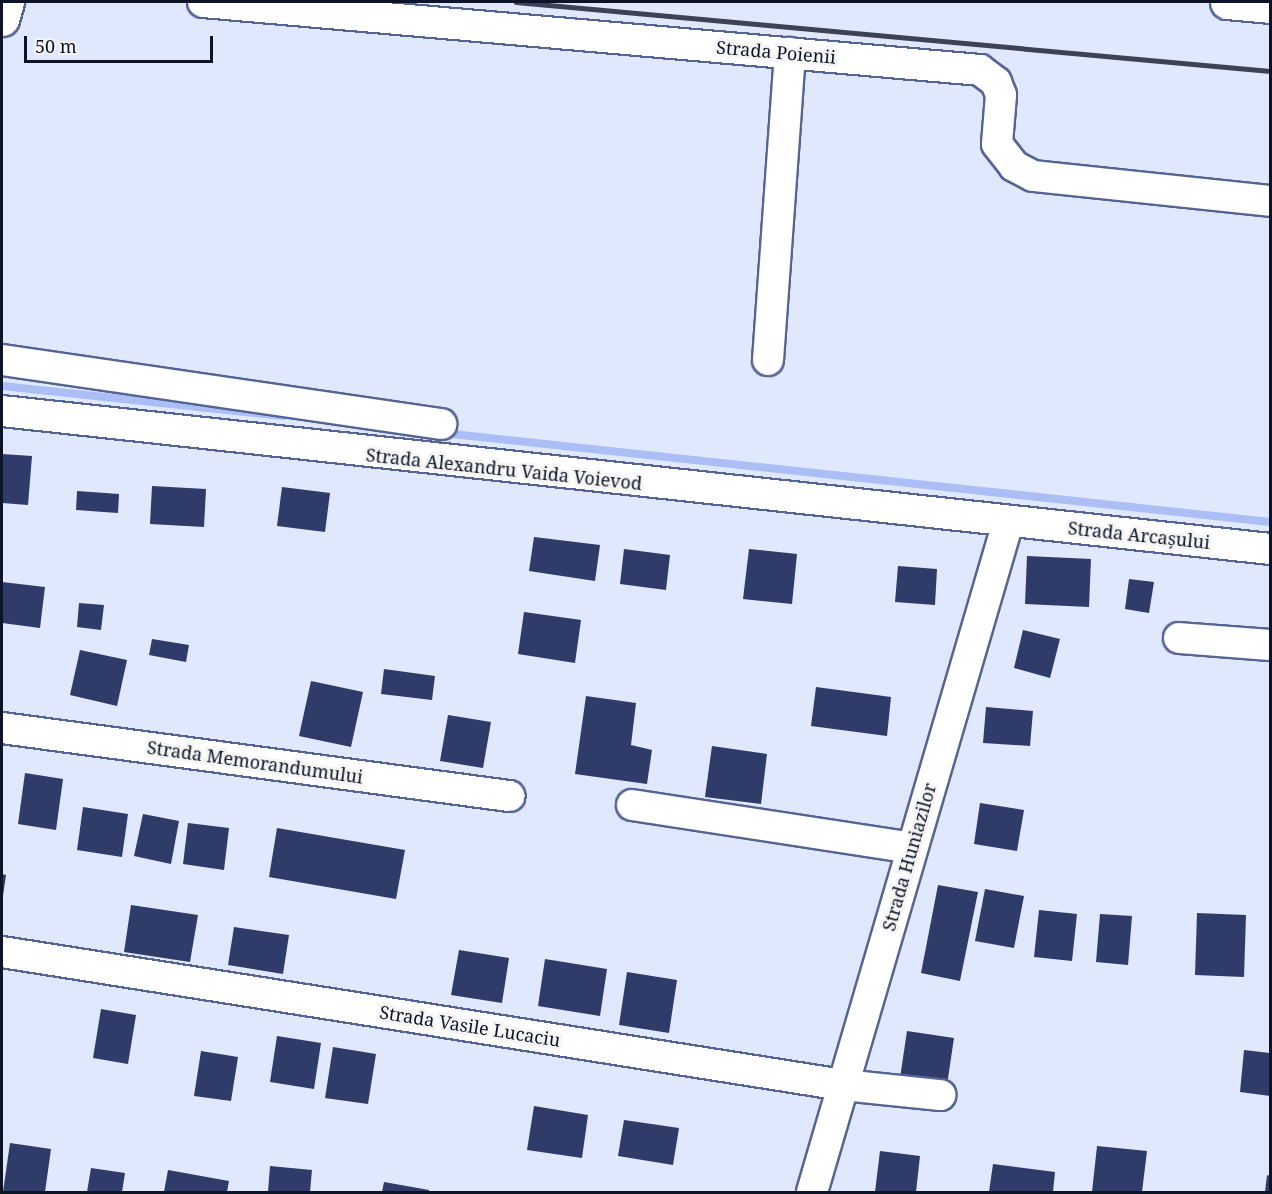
<!DOCTYPE html>
<html>
<head>
<meta charset="utf-8">
<style>
  body { margin:0 }
  #map { position:relative; width:1272px; height:1194px; overflow:hidden; background:#e0e8fe; font-family:"Noto Serif",serif }
  div>[style] { position:absolute }
  [style*='--x'] { left:calc(var(--x)*1px); top:calc(var(--y)*1px); width:calc(var(--w)*1px); rotate:calc(var(--a)*1deg) }
  .stream>* { height:8px; margin:-4px; padding:0 4px; transform-origin:4px; border-radius:4px; background:#acbef6 }
  .building>* { inset:0; background:#2f3b68 }
  .roads { filter:drop-shadow(2px 0 #566494) drop-shadow(-2px 0 #566494) drop-shadow(0 2px #566494) drop-shadow(0 -2px #566494) }
  .street>* { height:30px; margin:-15px; padding:0 15px; transform-origin:15px; border-radius:15px; background:#fff }
  .secondary>* { height:33px; margin:-16.5px; padding:0 16.5px; transform-origin:16.5px; border-radius:16.5px; background:#fff }
  .rail>* { height:4.5px; margin:-2.25px; padding:0 2.25px; transform-origin:2.25px; border-radius:2.25px; background:#3d4357 }
  span { translate:-50% -50%; white-space:nowrap; text-align:center; line-height:1.15; -webkit-text-stroke:6px #f5f5f5; paint-order:stroke }
  .street-label { font-size:18px; color:#0e1427 }
  .frame { position:absolute; inset:0; border:3px solid #0e1427; pointer-events:none }
  .scale { position:absolute; left:24px; top:36px; width:189px; height:27px; box-sizing:border-box; border:3px solid #0e1427; border-top:0; padding-left:8px; font-size:18px; line-height:21px; white-space:nowrap; color:#0e1427; -webkit-text-stroke:4px #f5f5f5; paint-order:stroke }
</style>
</head>
<body>
<div id="map">
  <div class="stream">
    <i style="--x:2;--y:386;--w:282;--a:6.1"></i>
    <i style="--x:443;--y:433;--w:832;--a:6.14"></i>
  </div>
  <div class="building">
    <i style="clip-path:polygon(2px 454px,32px 456px,28px 505px,2px 503px)"></i>
    <i style="clip-path:polygon(152px 486px,206px 489px,204px 527px,150px 524px)"></i>
    <i style="clip-path:polygon(282px 487px,330px 493px,325px 532px,277px 526px)"></i>
    <i style="clip-path:polygon(77px 491px,119px 494px,118px 513px,76px 510px)"></i>
    <i style="clip-path:polygon(534px 537px,600px 545px,595px 581px,529px 571px)"></i>
    <i style="clip-path:polygon(624px 549px,670px 555px,666px 590px,620px 584px)"></i>
    <i style="clip-path:polygon(749px 549px,797px 554px,792px 604px,743px 599px)"></i>
    <i style="clip-path:polygon(1027px 556px,1091px 559px,1089px 607px,1025px 604px)"></i>
    <i style="clip-path:polygon(898px 566px,937px 569px,935px 605px,895px 602px)"></i>
    <i style="clip-path:polygon(1129px 579px,1154px 582px,1149px 613px,1125px 609px)"></i>
    <i style="clip-path:polygon(2px 582px,45px 587px,40px 628px,2px 623px)"></i>
    <i style="clip-path:polygon(79px 603px,104px 605px,101px 630px,77px 627px)"></i>
    <i style="clip-path:polygon(524px 612px,581px 620px,575px 663px,518px 654px)"></i>
    <i style="clip-path:polygon(1023px 630px,1060px 639px,1050px 678px,1014px 668px)"></i>
    <i style="clip-path:polygon(152px 639px,189px 645px,186px 662px,149px 655px)"></i>
    <i style="clip-path:polygon(80px 650px,127px 660px,117px 706px,70px 695px)"></i>
    <i style="clip-path:polygon(384px 669px,435px 676px,432px 700px,381px 694px)"></i>
    <i style="clip-path:polygon(311px 681px,363px 692px,351px 747px,299px 736px)"></i>
    <i style="clip-path:polygon(816px 687px,891px 697px,887px 736px,811px 726px)"></i>
    <i style="clip-path:polygon(586px 696px,636px 703px,631px 745px,652px 750px,647px 784px,575px 774px)"></i>
    <i style="clip-path:polygon(986px 707px,1033px 711px,1030px 746px,983px 743px)"></i>
    <i style="clip-path:polygon(448px 715px,491px 722px,483px 768px,440px 761px)"></i>
    <i style="clip-path:polygon(712px 746px,767px 754px,761px 804px,705px 797px)"></i>
    <i style="clip-path:polygon(25px 773px,63px 779px,56px 830px,18px 824px)"></i>
    <i style="clip-path:polygon(980px 803px,1024px 810px,1017px 851px,974px 844px)"></i>
    <i style="clip-path:polygon(83px 807px,128px 814px,122px 857px,77px 850px)"></i>
    <i style="clip-path:polygon(143px 814px,179px 821px,171px 864px,134px 856px)"></i>
    <i style="clip-path:polygon(188px 823px,229px 828px,224px 870px,183px 864px)"></i>
    <i style="clip-path:polygon(277px 828px,405px 850px,396px 899px,269px 877px)"></i>
    <i style="clip-path:polygon(2px 874px,6px 875px,3px 896px,2px 896px)"></i>
    <i style="clip-path:polygon(938px 885px,978px 892px,960px 981px,921px 973px)"></i>
    <i style="clip-path:polygon(985px 889px,1024px 896px,1014px 948px,975px 941px)"></i>
    <i style="clip-path:polygon(131px 905px,198px 915px,190px 962px,124px 952px)"></i>
    <i style="clip-path:polygon(1039px 910px,1077px 914px,1072px 961px,1034px 957px)"></i>
    <i style="clip-path:polygon(1197px 913px,1246px 915px,1244px 977px,1195px 975px)"></i>
    <i style="clip-path:polygon(1100px 914px,1132px 916px,1128px 965px,1096px 962px)"></i>
    <i style="clip-path:polygon(234px 927px,289px 935px,283px 974px,228px 965px)"></i>
    <i style="clip-path:polygon(459px 950px,509px 958px,502px 1003px,451px 995px)"></i>
    <i style="clip-path:polygon(545px 959px,607px 969px,600px 1016px,538px 1006px)"></i>
    <i style="clip-path:polygon(627px 972px,677px 980px,669px 1033px,619px 1025px)"></i>
    <i style="clip-path:polygon(101px 1009px,136px 1015px,128px 1064px,93px 1058px)"></i>
    <i style="clip-path:polygon(907px 1031px,954px 1038px,947px 1085px,900px 1078px)"></i>
    <i style="clip-path:polygon(277px 1036px,321px 1043px,314px 1089px,270px 1082px)"></i>
    <i style="clip-path:polygon(333px 1047px,376px 1054px,368px 1104px,325px 1098px)"></i>
    <i style="clip-path:polygon(1244px 1050px,1270px 1053px,1270px 1096px,1240px 1092px)"></i>
    <i style="clip-path:polygon(201px 1051px,238px 1057px,231px 1101px,194px 1096px)"></i>
    <i style="clip-path:polygon(534px 1106px,588px 1115px,582px 1158px,527px 1150px)"></i>
    <i style="clip-path:polygon(624px 1120px,679px 1128px,673px 1165px,618px 1156px)"></i>
    <i style="clip-path:polygon(10px 1143px,51px 1149px,45px 1192px,3px 1192px)"></i>
    <i style="clip-path:polygon(1097px 1146px,1147px 1151px,1142px 1192px,1092px 1192px)"></i>
    <i style="clip-path:polygon(880px 1151px,920px 1156px,916px 1192px,875px 1192px)"></i>
    <i style="clip-path:polygon(993px 1164px,1055px 1172px,1053px 1192px,989px 1192px)"></i>
    <i style="clip-path:polygon(270px 1166px,312px 1170px,310px 1192px,268px 1192px)"></i>
    <i style="clip-path:polygon(91px 1168px,125px 1173px,122px 1192px,87px 1192px)"></i>
    <i style="clip-path:polygon(168px 1170px,229px 1181px,227px 1192px,164px 1192px)"></i>
    <i style="clip-path:polygon(1267px 1175px,1270px 1176px,1270px 1192px,1265px 1192px)"></i>
    <i style="clip-path:polygon(384px 1182px,429px 1190px,429px 1192px,382px 1192px)"></i>
  </div>
  <div class="roads">
    <div class="street">
      <i style="--x:203;--y:2;--w:780;--a:5"></i>
      <i style="--x:980;--y:70;--w:20;--a:37"></i>
      <i style="--x:996;--y:82;--w:14;--a:69"></i>
      <i style="--x:1001;--y:95;--w:49;--a:94.7"></i>
      <i style="--x:997;--y:144;--w:28;--a:52"></i>
      <i style="--x:1014;--y:166;--w:21;--a:28"></i>
      <i style="--x:1033;--y:176;--w:238;--a:6"></i>
      <i style="--x:2;--y:360;--w:444;--a:8.3"></i>
      <i style="--x:768;--y:360;--w:308;--a:-85.9"></i>
      <i style="--x:2;--y:411;--w:1275;--a:6.21"></i>
      <i style="--x:1179;--y:638;--w:91;--a:4.4"></i>
      <i style="--x:2;--y:728;--w:512;--a:7.64"></i>
      <i style="--x:632;--y:805;--w:283;--a:8.7"></i>
      <i style="--x:2;--y:952;--w:851;--a:8.99"></i>
      <i style="--x:843;--y:1085;--w:98;--a:5.9"></i>
      <i style="--x:812;--y:1192;--w:698;--a:-73.69"></i>
    </div>
    <div class="secondary">
      <i style="--x:1227;--y:2;--w:43;--a:5.3"></i>
      <i style="--x:2;--y:19;--w:18;--a:-74"></i>
    </div>
  </div>
  <div class="rail">
    <i style="--x:516;--y:2;--w:757;--a:5.23"></i>
  </div>
  <div class="street-label">
    <span style="left:776px;top:52px;rotate:5deg">Strada Poienii</span>
    <span style="left:504px;top:469px;rotate:6deg">Strada Alexandru Vaida Voievod</span>
    <span style="left:1139px;top:535px;rotate:6deg">Strada Arcașului</span>
    <span style="left:255px;top:762px;rotate:8deg">Strada Memorandumului</span>
    <span style="left:909px;top:857px;rotate:-74deg">Strada Huniazilor</span>
    <span style="left:470px;top:1026px;rotate:9deg">Strada Vasile Lucaciu</span>
  </div>
  <div class="frame"></div>
  <div class="scale">50 m</div>
</div>
</body>
</html>
